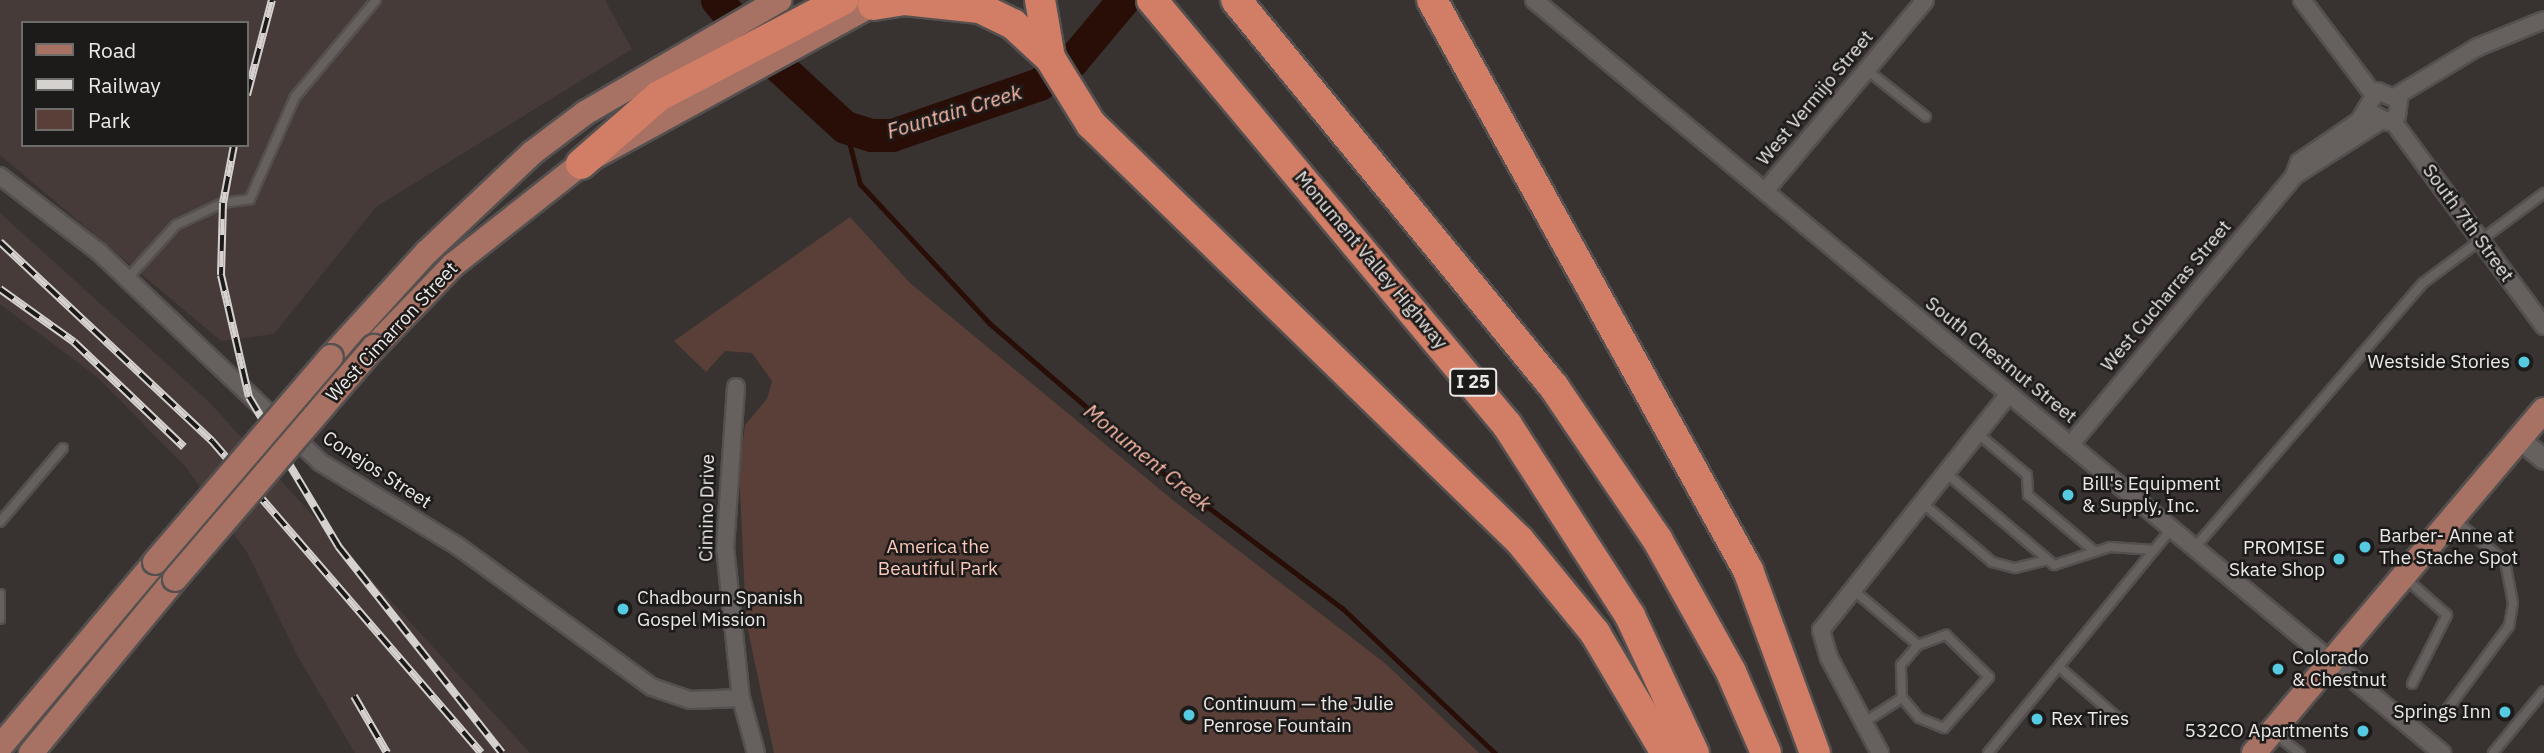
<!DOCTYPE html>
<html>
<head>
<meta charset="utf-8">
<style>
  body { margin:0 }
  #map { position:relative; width:2544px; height:753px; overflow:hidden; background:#383331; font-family:"IBM Plex Sans",sans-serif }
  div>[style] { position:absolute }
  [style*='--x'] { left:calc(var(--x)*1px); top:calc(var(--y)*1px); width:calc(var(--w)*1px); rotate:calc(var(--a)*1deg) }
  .built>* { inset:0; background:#463b38 }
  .green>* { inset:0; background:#593f37 }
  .stream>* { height:5px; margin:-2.5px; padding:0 2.5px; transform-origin:2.5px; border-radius:2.5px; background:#290e07 }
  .river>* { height:33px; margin:-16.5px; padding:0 16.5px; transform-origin:16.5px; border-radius:16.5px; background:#290e07 }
  .roads { filter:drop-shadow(2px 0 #54504f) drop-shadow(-2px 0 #54504f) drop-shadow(0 2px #54504f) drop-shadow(0 -2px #54504f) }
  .service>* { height:8px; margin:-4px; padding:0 4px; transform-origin:4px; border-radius:4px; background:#66615f }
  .minor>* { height:16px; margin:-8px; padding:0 8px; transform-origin:8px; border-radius:8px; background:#66615f }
  .tertiary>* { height:19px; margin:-9.5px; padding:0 9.5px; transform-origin:9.5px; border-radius:9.5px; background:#66615f }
  .primary>* { height:24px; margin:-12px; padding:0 12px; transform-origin:12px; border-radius:12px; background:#a77263 }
  .motorway>* { height:30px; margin:-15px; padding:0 15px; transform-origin:15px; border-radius:15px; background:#d27d65 }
  .rail>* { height:8px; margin-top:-4px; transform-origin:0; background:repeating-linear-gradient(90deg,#1d1b1a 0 16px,#d4d1cf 0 32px); box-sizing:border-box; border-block:2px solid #d4d1cf }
  .bridges { filter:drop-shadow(2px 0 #54504f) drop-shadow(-2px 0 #54504f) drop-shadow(0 2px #54504f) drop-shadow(0 -2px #54504f) }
  .primary-bridge>* { height:24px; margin:-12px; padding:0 12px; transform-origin:12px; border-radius:12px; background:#a77263 }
  .dots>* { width:19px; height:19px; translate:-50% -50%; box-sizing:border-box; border:4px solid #1d1b1a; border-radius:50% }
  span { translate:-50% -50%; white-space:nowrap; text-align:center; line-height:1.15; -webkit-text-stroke:5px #1d1b1a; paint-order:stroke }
  .shield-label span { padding:2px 5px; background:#1d1b1a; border:2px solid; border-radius:5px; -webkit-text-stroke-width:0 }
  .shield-label { font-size:18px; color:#ebe8e7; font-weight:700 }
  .street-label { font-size:19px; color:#ebe8e7 }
  .poi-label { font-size:19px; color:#ebe8e7 }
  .right { translate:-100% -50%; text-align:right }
  .left { translate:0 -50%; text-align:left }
  .park-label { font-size:19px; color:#fbc8b9 }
  .water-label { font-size:21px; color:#fabaa8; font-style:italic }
  .legend { position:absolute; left:21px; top:21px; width:228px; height:126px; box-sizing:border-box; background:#1d1b1a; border:2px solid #6f6d6c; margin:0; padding:9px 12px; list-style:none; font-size:21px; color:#ebe8e7 }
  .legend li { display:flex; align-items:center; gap:14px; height:35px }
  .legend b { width:35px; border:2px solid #6f6d6c }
</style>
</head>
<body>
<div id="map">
  <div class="built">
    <i style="clip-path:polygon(evenodd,0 0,605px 0,632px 49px,376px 207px,274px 334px,221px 341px,0 155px,0 0,23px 23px,247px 23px,247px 145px,23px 145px,23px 23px)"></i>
    <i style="clip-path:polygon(0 213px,209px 402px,530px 753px,355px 753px,297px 655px,248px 554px,185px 466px,96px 376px,0 304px)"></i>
  </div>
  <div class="green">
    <i style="clip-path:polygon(850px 217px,910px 283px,1174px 501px,1386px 664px,1479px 753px,774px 753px,746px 621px,739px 468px,745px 425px,767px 399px,772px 381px,752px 353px,725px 351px,706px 372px,674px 341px)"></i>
  </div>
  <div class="stream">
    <i style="--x:845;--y:127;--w:59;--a:75.3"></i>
    <i style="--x:860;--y:184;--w:190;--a:47.1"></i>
    <i style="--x:989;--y:323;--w:231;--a:40.8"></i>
    <i style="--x:1164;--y:474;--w:223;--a:37"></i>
    <i style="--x:1342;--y:608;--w:211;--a:43.5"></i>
  </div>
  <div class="river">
    <i style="--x:717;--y:0;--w:53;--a:50.3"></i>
    <i style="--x:751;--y:41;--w:127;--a:42.5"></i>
    <i style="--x:845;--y:127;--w:28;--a:17"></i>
    <i style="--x:872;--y:135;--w:20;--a:0"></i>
    <i style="--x:892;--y:135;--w:156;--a:-19.1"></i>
    <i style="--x:1039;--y:84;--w:40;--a:-34.9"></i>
    <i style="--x:1072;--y:61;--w:80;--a:-50.1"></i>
  </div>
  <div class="roads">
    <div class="service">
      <i style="--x:1867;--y:70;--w:75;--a:38.5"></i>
      <i style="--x:127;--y:279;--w:73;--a:-47.8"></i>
      <i style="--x:176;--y:225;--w:52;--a:-25.1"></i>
      <i style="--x:223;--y:203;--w:27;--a:-8"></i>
      <i style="--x:250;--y:199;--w:111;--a:-66.2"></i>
      <i style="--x:295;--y:97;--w:126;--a:-50.1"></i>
      <i style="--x:1977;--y:433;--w:65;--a:40"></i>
      <i style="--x:2027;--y:475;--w:20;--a:87"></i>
      <i style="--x:2028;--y:495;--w:87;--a:40.3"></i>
      <i style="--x:1946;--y:473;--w:142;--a:40.4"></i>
      <i style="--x:2054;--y:565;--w:59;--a:-17.8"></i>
      <i style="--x:2110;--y:547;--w:44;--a:3.9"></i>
      <i style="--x:1921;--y:502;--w:93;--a:40.2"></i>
      <i style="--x:1992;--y:562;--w:24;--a:15"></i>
      <i style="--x:2015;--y:568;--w:33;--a:-14"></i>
      <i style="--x:0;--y:522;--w:97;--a:-49.6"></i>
      <i style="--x:2195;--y:547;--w:349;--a:-49.2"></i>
      <i style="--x:2423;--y:283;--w:151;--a:-36.6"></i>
      <i style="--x:2405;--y:578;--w:56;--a:41.4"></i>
      <i style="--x:2447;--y:615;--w:77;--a:116.9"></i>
      <i style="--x:1852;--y:589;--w:87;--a:40.3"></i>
      <i style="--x:1918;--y:645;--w:30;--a:-20"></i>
      <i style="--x:1946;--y:635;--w:60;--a:44.3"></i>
      <i style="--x:1989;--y:677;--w:68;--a:131.4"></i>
      <i style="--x:1944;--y:728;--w:27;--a:-158"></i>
      <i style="--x:1919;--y:718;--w:26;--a:-130"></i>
      <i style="--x:1902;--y:698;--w:46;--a:147.3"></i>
      <i style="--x:0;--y:594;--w:25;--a:90"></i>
      <i style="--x:2059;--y:667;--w:81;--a:41"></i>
      <i style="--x:1902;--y:698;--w:33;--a:-92"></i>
      <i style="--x:1901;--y:665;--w:26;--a:-50"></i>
      <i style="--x:2446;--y:711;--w:106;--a:-53.5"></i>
      <i style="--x:2509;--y:626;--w:23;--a:-80"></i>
      <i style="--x:2513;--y:603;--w:43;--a:-100.8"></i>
      <i style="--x:2505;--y:561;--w:63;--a:-140.8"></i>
      <i style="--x:2274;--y:733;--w:33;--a:38"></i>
      <i style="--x:1988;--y:753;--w:291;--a:-50.7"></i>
      <i style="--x:2493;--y:753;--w:80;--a:-50.6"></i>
    </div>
    <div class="minor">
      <i style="--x:1534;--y:0;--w:1180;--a:39.67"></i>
      <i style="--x:2302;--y:0;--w:118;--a:52.9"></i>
      <i style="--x:2396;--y:96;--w:96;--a:-30.9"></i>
      <i style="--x:2478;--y:47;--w:71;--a:-22.2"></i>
      <i style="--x:2392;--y:120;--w:256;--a:53.6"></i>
      <i style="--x:0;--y:176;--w:125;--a:37.5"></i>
      <i style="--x:99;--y:252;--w:305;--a:43.5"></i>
      <i style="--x:320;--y:462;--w:163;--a:31.4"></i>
      <i style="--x:459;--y:547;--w:238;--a:36"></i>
      <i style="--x:652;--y:687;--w:40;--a:18.9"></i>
      <i style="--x:690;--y:700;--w:51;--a:-2.2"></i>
      <i style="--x:2294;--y:176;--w:101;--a:-32.4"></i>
      <i style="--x:1765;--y:191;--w:249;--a:-50"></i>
      <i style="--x:736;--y:387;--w:160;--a:93.9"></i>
      <i style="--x:725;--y:547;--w:152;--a:84"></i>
      <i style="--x:741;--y:698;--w:57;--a:74.7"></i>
      <i style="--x:2071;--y:444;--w:349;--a:-50.2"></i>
      <i style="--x:2294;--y:176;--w:15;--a:-70"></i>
      <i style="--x:2299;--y:162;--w:73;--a:-34.3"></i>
      <i style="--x:2359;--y:121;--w:35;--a:-59"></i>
      <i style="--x:2377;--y:91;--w:24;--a:22"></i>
      <i style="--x:2399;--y:100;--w:16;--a:97"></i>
      <i style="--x:2397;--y:116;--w:11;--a:146"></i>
      <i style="--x:2388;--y:122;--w:23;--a:-151"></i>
      <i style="--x:1880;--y:753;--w:108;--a:-118.2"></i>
      <i style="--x:1829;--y:658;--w:29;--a:-106"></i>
      <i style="--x:1821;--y:630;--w:302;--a:-51.5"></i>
    </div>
    <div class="tertiary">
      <i style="--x:2518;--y:438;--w:33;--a:39"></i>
    </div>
    <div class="primary">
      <i style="--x:374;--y:347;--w:114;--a:-46.1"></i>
      <i style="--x:453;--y:265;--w:163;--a:-38.3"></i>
      <i style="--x:581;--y:164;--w:342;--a:-28.7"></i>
      <i style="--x:331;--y:357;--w:142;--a:-47.6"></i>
      <i style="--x:427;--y:252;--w:144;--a:-43.3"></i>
      <i style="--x:532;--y:153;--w:66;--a:-37"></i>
      <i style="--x:585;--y:113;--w:225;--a:-30.2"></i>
      <i style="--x:0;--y:747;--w:241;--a:-50"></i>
      <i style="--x:31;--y:753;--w:226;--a:-50.4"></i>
      <i style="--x:2254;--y:753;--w:449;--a:-49.8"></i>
    </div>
    <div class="motorway">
      <i style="--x:1040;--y:0;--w:59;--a:80.2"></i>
      <i style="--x:1050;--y:58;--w:78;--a:58.2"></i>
      <i style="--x:1091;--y:124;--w:598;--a:44.19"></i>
      <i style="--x:1520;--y:541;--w:119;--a:50.8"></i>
      <i style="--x:1595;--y:633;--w:139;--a:59.4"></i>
      <i style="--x:1152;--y:0;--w:554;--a:50.13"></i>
      <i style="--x:1507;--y:425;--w:227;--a:57.2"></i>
      <i style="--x:1630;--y:616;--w:151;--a:65"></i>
      <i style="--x:1236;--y:0;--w:501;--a:50.59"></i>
      <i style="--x:1554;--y:387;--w:184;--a:55.9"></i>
      <i style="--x:1657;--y:539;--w:152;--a:60.9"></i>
      <i style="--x:1731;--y:672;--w:88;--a:66.6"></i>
      <i style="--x:1432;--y:0;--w:652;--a:61"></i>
      <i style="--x:1748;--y:570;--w:195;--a:69.9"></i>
      <i style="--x:873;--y:5;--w:32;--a:-9"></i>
      <i style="--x:905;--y:0;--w:75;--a:6.1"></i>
      <i style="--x:980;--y:8;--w:37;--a:26"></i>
      <i style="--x:1013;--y:24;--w:50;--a:42.6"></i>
      <i style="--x:581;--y:164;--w:103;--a:-41.1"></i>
      <i style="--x:659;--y:96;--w:208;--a:-27.6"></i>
    </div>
  </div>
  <div class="rail">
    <i style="--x:247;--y:95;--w:98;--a:-75.3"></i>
    <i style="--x:234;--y:145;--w:59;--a:100.7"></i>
    <i style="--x:223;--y:203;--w:72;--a:91.6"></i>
    <i style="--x:221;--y:275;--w:125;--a:77.1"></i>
    <i style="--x:249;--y:397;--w:174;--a:59.1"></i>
    <i style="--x:338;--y:546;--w:264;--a:51.6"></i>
    <i style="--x:0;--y:242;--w:291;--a:43.2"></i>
    <i style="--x:212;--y:441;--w:412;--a:49.2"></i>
    <i style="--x:0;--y:289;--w:91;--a:35.6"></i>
    <i style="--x:74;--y:342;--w:152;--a:43.7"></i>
    <i style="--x:354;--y:696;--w:66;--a:59.9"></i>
  </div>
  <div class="bridges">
    <div class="primary-bridge">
      <i style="--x:155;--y:562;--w:270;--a:-49.4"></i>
      <i style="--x:175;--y:579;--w:306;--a:-49.4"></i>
    </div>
  </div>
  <div class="dots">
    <i style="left:2524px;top:362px;background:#55cae0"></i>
    <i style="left:2068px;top:495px;background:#55cae0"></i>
    <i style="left:2365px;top:547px;background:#55cae0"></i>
    <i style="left:2339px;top:559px;background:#55cae0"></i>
    <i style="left:623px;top:609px;background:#55cae0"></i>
    <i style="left:2278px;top:669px;background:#55cae0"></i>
    <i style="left:2505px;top:712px;background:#55cae0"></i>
    <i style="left:1189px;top:715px;background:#55cae0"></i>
    <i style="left:2037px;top:719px;background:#55cae0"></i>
    <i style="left:2363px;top:731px;background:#55cae0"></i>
  </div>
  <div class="shield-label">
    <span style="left:1473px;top:382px">I 25</span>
  </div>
  <div class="street-label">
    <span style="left:1815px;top:98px;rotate:-50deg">West Vermijo Street</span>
    <span style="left:2468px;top:223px;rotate:54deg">South 7th Street</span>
    <span style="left:1371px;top:260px;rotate:50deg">Monument Valley Highway</span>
    <span style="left:2166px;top:296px;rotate:-50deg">West Cucharras Street</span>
    <span style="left:392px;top:332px;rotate:-47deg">West Cimarron Street</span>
    <span style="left:2001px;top:360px;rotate:39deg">South Chestnut Street</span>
    <span style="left:377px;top:470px;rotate:33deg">Conejos Street</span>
    <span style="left:707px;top:508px;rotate:-89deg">Cimino Drive</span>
  </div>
  <div class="poi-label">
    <span class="right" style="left:2510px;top:362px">Westside Stories</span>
    <span class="left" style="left:2082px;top:495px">Bill's Equipment<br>&amp; Supply, Inc.</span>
    <span class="left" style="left:2379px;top:547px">Barber- Anne at<br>The Stache Spot</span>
    <span class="right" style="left:2325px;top:559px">PROMISE<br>Skate Shop</span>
    <span class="left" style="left:637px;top:609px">Chadbourn Spanish<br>Gospel Mission</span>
    <span class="left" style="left:2292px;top:669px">Colorado<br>&amp; Chestnut</span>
    <span class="left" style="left:1203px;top:715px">Continuum — the Julie<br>Penrose Fountain</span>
    <span class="right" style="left:2491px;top:712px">Springs Inn</span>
    <span class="left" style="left:2051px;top:719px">Rex Tires</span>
    <span class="right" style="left:2349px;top:731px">532CO Apartments</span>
  </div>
  <div class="park-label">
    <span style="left:938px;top:558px">America the<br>Beautiful Park</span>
  </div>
  <div class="water-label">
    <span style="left:954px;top:111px;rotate:-17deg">Fountain Creek</span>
    <span style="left:1148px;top:457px;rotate:39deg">Monument Creek</span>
  </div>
  <ul class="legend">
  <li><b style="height:9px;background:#a77263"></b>Road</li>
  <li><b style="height:9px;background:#d4d1cf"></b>Railway</li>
  <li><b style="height:19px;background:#593f37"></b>Park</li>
  </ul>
</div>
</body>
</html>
